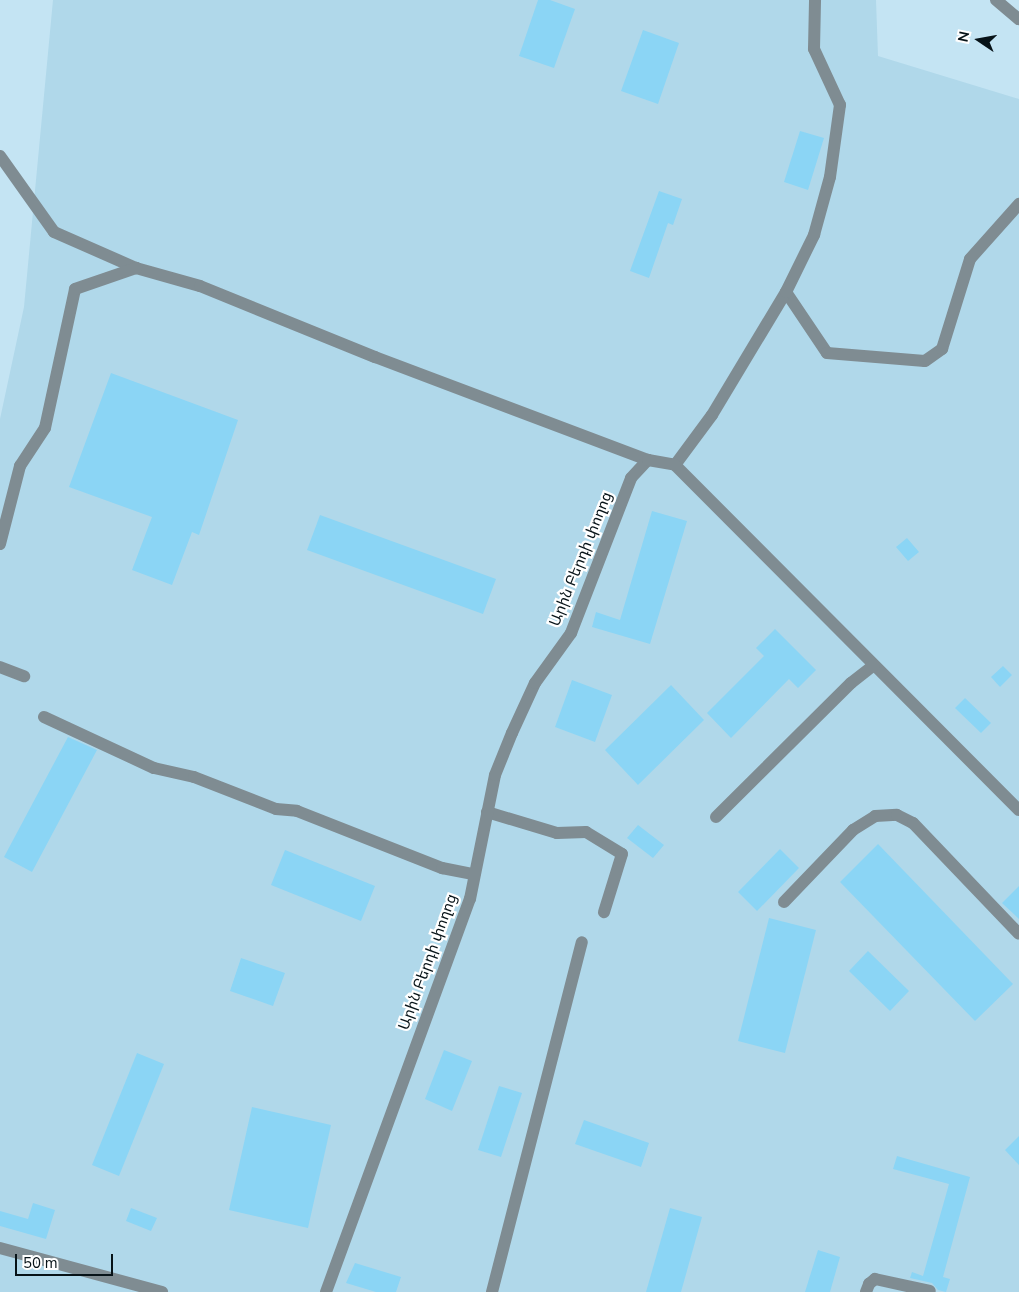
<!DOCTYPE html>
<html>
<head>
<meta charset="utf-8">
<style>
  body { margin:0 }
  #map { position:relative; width:1019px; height:1292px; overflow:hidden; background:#c4e4f3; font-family:"Nunito Sans","Noto Sans Armenian",sans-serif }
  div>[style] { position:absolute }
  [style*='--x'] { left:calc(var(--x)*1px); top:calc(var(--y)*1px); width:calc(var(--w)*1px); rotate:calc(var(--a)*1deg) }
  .built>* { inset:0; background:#b0d8ea }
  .building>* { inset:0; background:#8bd5f5 }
  .minor>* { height:12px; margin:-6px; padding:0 6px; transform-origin:6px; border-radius:6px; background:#7f8c92 }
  span { translate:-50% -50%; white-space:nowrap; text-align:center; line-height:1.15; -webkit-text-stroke:4.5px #fff; paint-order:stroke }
  .street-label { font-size:15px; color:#071318 }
  .north { position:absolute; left:954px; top:15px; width:50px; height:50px; -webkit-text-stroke:4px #fff; paint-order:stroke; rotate:282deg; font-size:14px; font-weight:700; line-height:20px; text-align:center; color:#071318 }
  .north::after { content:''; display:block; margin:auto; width:18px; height:22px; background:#071318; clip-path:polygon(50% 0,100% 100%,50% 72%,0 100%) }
  .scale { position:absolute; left:15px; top:1254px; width:98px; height:22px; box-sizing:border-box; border:2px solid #071318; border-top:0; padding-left:6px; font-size:15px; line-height:18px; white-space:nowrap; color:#071318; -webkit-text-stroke:4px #fff; paint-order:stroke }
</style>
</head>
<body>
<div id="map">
  <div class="built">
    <i style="clip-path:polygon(53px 0,876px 0,878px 56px,1019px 99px,1019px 1292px,0 1292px,0 419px,24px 307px)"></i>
  </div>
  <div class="building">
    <i style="clip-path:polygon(538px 0,550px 0,575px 9px,554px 68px,519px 56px)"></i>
    <i style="clip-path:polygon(643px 30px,679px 43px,658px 104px,621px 91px)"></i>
    <i style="clip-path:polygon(800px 131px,824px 138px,808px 190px,784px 182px)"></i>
    <i style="clip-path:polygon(659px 191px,682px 199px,673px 225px,668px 223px,649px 278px,630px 271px)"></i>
    <i style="clip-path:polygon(111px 373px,238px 420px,199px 535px,192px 532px,172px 585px,132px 570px,152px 517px,69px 487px)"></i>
    <i style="clip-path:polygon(652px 511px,687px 521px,650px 644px,592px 627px,596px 612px,620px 620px)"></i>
    <i style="clip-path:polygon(320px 515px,496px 579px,483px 614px,307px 550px)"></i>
    <i style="clip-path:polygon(907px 538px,919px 552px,908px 561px,896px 547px)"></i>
    <i style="clip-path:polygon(775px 629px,816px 670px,798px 688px,789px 679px,731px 738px,707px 713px,764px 656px,756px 648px)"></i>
    <i style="clip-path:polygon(1003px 666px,1012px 675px,1000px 687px,991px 677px)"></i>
    <i style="clip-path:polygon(572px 680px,612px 695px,595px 742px,555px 727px)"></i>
    <i style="clip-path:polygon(671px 685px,704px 720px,638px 785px,605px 750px)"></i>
    <i style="clip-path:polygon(965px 698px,991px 723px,981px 733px,955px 708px)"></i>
    <i style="clip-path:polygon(68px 737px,97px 750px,32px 872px,4px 857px)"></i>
    <i style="clip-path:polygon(638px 825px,664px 845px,653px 858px,627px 838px)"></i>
    <i style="clip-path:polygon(878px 844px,1013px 984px,975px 1021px,840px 882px)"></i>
    <i style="clip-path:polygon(780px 849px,799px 868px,757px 911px,738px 892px)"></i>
    <i style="clip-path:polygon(285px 850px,375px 886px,361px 921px,271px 885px)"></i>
    <i style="clip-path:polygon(1019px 886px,1019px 919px,1002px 903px)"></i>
    <i style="clip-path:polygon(769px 918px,816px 930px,785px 1053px,738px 1041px)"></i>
    <i style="clip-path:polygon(868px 951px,909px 991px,890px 1011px,849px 971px)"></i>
    <i style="clip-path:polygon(241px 958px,285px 973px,273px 1006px,230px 991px)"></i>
    <i style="clip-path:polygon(444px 1050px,472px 1061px,452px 1111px,425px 1099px)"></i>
    <i style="clip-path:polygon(137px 1053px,164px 1064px,119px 1176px,92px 1165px)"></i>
    <i style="clip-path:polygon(499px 1086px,522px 1093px,501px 1157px,478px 1150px)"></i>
    <i style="clip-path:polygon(252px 1107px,331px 1125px,308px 1228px,229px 1210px)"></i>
    <i style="clip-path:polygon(584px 1120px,649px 1143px,641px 1167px,575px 1144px)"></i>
    <i style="clip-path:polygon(1019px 1136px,1019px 1165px,1005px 1150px)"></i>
    <i style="clip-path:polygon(897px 1156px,970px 1177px,943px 1277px,950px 1279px,946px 1292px,938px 1290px,932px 1283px,910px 1278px,912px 1272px,923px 1276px,949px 1184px,893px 1169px)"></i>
    <i style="clip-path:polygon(33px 1203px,55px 1210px,46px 1239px,0 1226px,0 1211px,28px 1219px)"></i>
    <i style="clip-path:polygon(131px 1208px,157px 1218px,151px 1231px,126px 1221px)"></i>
    <i style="clip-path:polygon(670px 1208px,702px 1217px,681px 1292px,646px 1292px)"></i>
    <i style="clip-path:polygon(818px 1250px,840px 1257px,830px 1292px,805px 1292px)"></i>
    <i style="clip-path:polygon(355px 1263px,401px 1277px,396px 1292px,376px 1292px,346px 1283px)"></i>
  </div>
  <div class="minor">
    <i style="--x:996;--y:0;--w:30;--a:40"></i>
    <i style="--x:0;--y:156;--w:93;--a:54.6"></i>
    <i style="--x:54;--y:232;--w:90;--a:23.7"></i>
    <i style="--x:136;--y:268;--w:66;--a:15.7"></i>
    <i style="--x:200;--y:286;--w:189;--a:22.1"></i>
    <i style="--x:375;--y:357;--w:292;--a:20.7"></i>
    <i style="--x:786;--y:292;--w:73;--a:56.1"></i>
    <i style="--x:827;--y:353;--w:98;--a:4.7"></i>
    <i style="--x:925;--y:361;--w:21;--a:-35"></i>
    <i style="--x:942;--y:349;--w:94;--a:-72.7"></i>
    <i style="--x:970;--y:259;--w:74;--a:-48.3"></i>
    <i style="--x:675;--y:465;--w:62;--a:-53.5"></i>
    <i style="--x:712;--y:415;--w:144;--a:-59"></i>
    <i style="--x:786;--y:292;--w:64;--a:-63.8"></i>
    <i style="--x:814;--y:235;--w:60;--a:-74.6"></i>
    <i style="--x:830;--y:177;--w:73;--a:-82.1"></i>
    <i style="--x:840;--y:105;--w:62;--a:-114.9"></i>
    <i style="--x:814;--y:49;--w:49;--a:-88.8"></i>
    <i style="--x:675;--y:465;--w:487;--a:45.1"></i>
    <i style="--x:0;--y:544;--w:81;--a:-75.6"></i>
    <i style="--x:20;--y:466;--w:45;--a:-56.7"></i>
    <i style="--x:45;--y:428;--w:142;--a:-77.8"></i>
    <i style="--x:75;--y:289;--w:65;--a:-19"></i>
    <i style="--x:0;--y:667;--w:26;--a:21"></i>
    <i style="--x:44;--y:717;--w:121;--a:24.9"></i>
    <i style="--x:154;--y:768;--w:41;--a:12.7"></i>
    <i style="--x:194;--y:777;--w:88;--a:21.3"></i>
    <i style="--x:276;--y:809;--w:21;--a:5"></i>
    <i style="--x:297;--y:811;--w:156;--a:21.5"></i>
    <i style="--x:442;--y:868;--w:33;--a:11"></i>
    <i style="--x:487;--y:812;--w:73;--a:16.7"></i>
    <i style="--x:557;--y:833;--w:29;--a:-2"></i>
    <i style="--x:586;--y:832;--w:42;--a:31.4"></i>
    <i style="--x:622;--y:854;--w:61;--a:107.2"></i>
    <i style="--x:716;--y:817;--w:190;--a:-44.8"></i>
    <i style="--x:851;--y:683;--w:29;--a:-38"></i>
    <i style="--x:784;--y:902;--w:100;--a:-46.2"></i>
    <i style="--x:853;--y:830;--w:26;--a:-32"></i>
    <i style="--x:875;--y:816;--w:22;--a:-3"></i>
    <i style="--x:897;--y:815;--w:18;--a:27"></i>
    <i style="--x:913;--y:823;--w:153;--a:46.3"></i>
    <i style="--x:0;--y:1248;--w:168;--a:15.2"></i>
    <i style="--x:326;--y:1292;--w:419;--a:-69.9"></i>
    <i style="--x:470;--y:899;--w:126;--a:-78.6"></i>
    <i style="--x:495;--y:775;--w:45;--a:-68"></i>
    <i style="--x:512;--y:733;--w:55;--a:-65.3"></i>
    <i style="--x:535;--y:683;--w:62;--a:-54.2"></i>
    <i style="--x:571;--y:633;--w:166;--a:-68.8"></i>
    <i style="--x:631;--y:478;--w:25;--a:-47"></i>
    <i style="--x:648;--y:460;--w:27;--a:10"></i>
    <i style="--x:492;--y:1292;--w:361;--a:-75.6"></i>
    <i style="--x:866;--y:1292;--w:9;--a:-69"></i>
    <i style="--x:869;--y:1284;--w:8;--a:-40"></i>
    <i style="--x:875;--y:1279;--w:56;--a:12.3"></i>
  </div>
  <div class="street-label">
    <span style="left:581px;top:559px;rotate:-68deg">Արին Բերդի փողոց</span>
    <span style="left:428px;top:962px;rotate:-70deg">Արին Բերդի փողոց</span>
  </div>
  <div class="north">N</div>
  <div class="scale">50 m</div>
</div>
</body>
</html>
